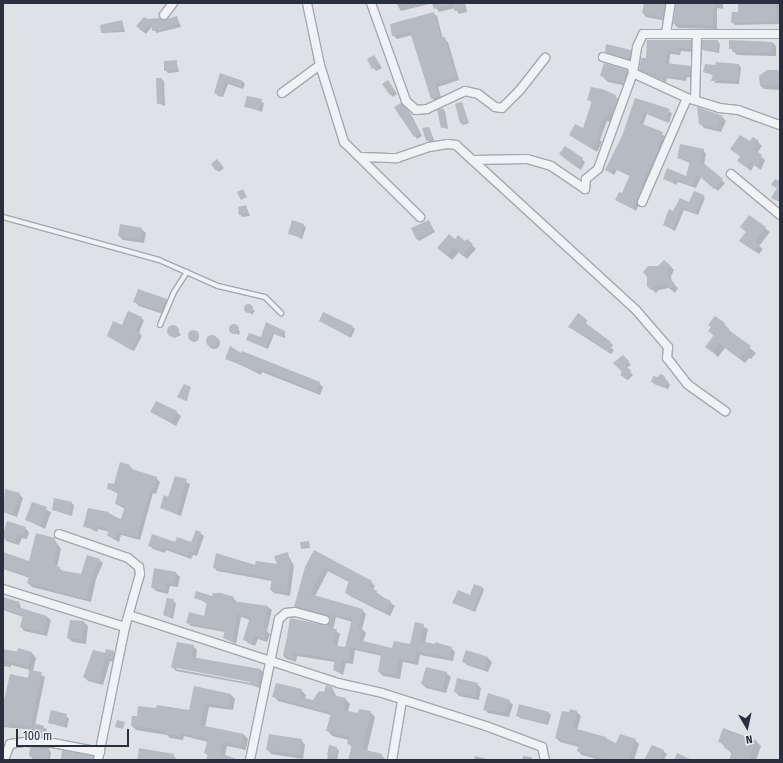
<!DOCTYPE html>
<html>
<head>
<meta charset="utf-8">
<style>
  body { margin:0 }
  #map { position:relative; width:783px; height:763px; overflow:hidden; background:#dee1e6; font-family:"Fira Sans Condensed",sans-serif }
  div>[style] { position:absolute }
  [style*='--x'] { left:calc(var(--x)*1px); top:calc(var(--y)*1px); width:calc(var(--w)*1px); rotate:calc(var(--a)*1deg) }
  .shadow>* { inset:0; background:#0003 }
  .round { border-radius:50% }
  .building>* { inset:0; background:#b6bbc3 }
  .roads { filter:drop-shadow(1px 0 #a4a8b0) drop-shadow(-1px 0 #a4a8b0) drop-shadow(0 1px #a4a8b0) drop-shadow(0 -1px #a4a8b0) }
  .lane>* { height:4px; margin:-2px; padding:0 2px; transform-origin:2px; border-radius:2px; background:#f0f2f5 }
  .street>* { height:8px; margin:-4px; padding:0 4px; transform-origin:4px; border-radius:4px; background:#f0f2f5 }
  span { translate:-50% -50%; white-space:nowrap; text-align:center; line-height:1.15; -webkit-text-stroke:3.5px #edf0f4; paint-order:stroke }
  .frame { position:absolute; inset:0; border:4px solid #292f3c; pointer-events:none }
  .north { position:absolute; left:727px; top:707px; width:40px; height:40px; -webkit-text-stroke:3px #edf0f4; paint-order:stroke; rotate:171deg; font-size:11px; font-weight:700; line-height:16px; text-align:center; color:#292f3c }
  .north::after { content:''; display:block; margin:auto; width:14px; height:18px; background:#292f3c; clip-path:polygon(50% 0,100% 100%,50% 72%,0 100%) }
  .scale { position:absolute; left:16px; top:729px; width:113px; height:18px; box-sizing:border-box; border:2px solid #292f3c; border-top:0; padding-left:5px; font-size:12px; line-height:14px; white-space:nowrap; color:#292f3c; -webkit-text-stroke:3px #edf0f4; paint-order:stroke }
</style>
</head>
<body>
<div id="map">
  <div class="shadow">
    <i style="clip-path:polygon(396px 3px,433px 3px,401px 11px)"></i>
    <i style="clip-path:polygon(433px 3px,465px 3px,467px 12px,459px 14px,455px 8px,439px 12px)"></i>
    <i style="clip-path:polygon(645px 3px,672px 3px,666px 21px,646px 17px,643px 13px)"></i>
    <i style="clip-path:polygon(678px 3px,723px 3px,723px 9px,717px 8px,717px 29px,678px 28px,674px 24px)"></i>
    <i style="clip-path:polygon(739px 3px,780px 3px,780px 24px,735px 25px,732px 22px,739px 13px)"></i>
    <i style="clip-path:polygon(433px 13px,437px 16px,443px 39px,448px 42px,459px 80px,438px 87px,442px 100px,435px 102px,432px 98px,412px 35px,397px 39px,393px 35px)"></i>
    <i style="clip-path:polygon(177px 17px,181px 27px,156px 33px,153px 25px,146px 34px,140px 29px,148px 21px,164px 22px)"></i>
    <i style="clip-path:polygon(122px 21px,125px 32px,102px 33px)"></i>
    <i style="clip-path:polygon(691px 40px,694px 44px,694px 52px,681px 51px,680px 55px,670px 54px,669px 65px,690px 67px,693px 71px,693px 78px,687px 77px,686px 81px,667px 78px,666px 82px,640px 70px,647px 59px)"></i>
    <i style="clip-path:polygon(717px 41px,720px 44px,719px 53px,703px 50px)"></i>
    <i style="clip-path:polygon(772px 42px,776px 46px,776px 56px,737px 55px,733px 51px)"></i>
    <i style="clip-path:polygon(631px 50px,635px 55px,633px 63px,610px 56px,606px 51px)"></i>
    <i style="clip-path:polygon(374px 56px,382px 68px,376px 71px,368px 60px)"></i>
    <i style="clip-path:polygon(176px 61px,179px 72px,168px 73px,165px 70px)"></i>
    <i style="clip-path:polygon(706px 65px,739px 65px,741px 68px,739px 84px,715px 83px,713px 75px,704px 72px)"></i>
    <i style="clip-path:polygon(627px 71px,630px 74px,627px 86px,608px 82px,601px 75px)"></i>
    <i style="clip-path:polygon(778px 71px,780px 74px,780px 90px,764px 89px,761px 86px)"></i>
    <i style="clip-path:polygon(221px 74px,242px 81px,245px 84px,243px 89px,228px 84px,223px 97px,218px 96px,215px 93px)"></i>
    <i style="clip-path:polygon(161px 79px,164px 81px,165px 106px,158px 103px)"></i>
    <i style="clip-path:polygon(388px 81px,397px 94px,393px 97px,390px 94px)"></i>
    <i style="clip-path:polygon(615px 96px,619px 100px,619px 111px,614px 110px,610px 122px,607px 121px,600px 140px,602px 142px,597px 152px,570px 135px,583px 130px,593px 104px,588px 99px)"></i>
    <i style="clip-path:polygon(248px 97px,264px 103px,262px 112px,245px 106px)"></i>
    <i style="clip-path:polygon(636px 99px,672px 113px,669px 123px,647px 114px,643px 125px,665px 136px,660px 151px,662px 153px,636px 211px,616px 199px,622px 194px,630px 176px,617px 170px,614px 175px,606px 170px,623px 136px)"></i>
    <i style="clip-path:polygon(462px 103px,469px 123px,463px 125px,461px 123px)"></i>
    <i style="clip-path:polygon(401px 104px,411px 114px,422px 136px,417px 139px,404px 118px,400px 117px,395px 107px)"></i>
    <i style="clip-path:polygon(698px 108px,720px 115px,726px 121px,721px 132px,704px 128px,700px 123px)"></i>
    <i style="clip-path:polygon(442px 109px,445px 111px,448px 129px,442px 127px)"></i>
    <i style="clip-path:polygon(429px 128px,435px 142px,429px 143px,424px 129px)"></i>
    <i style="clip-path:polygon(758px 142px,762px 146px,757px 153px,765px 160px,761px 170px,754px 165px,751px 171px,738px 161px,741px 157px,731px 149px)"></i>
    <i style="clip-path:polygon(703px 150px,706px 154px,704px 165px,725px 183px,718px 191px,701px 177px,696px 188px,678px 182px,676px 185px,664px 178px,686px 177px,690px 163px,678px 158px)"></i>
    <i style="clip-path:polygon(563px 157px,582px 159px,585px 162px,581px 170px)"></i>
    <i style="clip-path:polygon(220px 163px,224px 168px,219px 172px,217px 170px)"></i>
    <i style="clip-path:polygon(703px 196px,705px 198px,698px 215px,684px 210px,675px 231px,664px 225px,674px 212px)"></i>
    <i style="clip-path:polygon(246px 206px,250px 216px,242px 217px,240px 214px)"></i>
    <i style="clip-path:polygon(749px 216px,770px 232px,759px 246px,763px 249px,759px 254px,740px 241px,746px 232px)"></i>
    <i style="clip-path:polygon(429px 221px,435px 232px,419px 241px,416px 238px)"></i>
    <i style="clip-path:polygon(303px 225px,306px 227px,302px 239px,289px 233px)"></i>
    <i style="clip-path:polygon(141px 229px,146px 233px,144px 243px,123px 240px,119px 236px)"></i>
    <i style="clip-path:polygon(455px 240px,465px 242px,467px 240px,476px 249px,467px 259px,459px 252px,452px 260px,443px 252px)"></i>
    <i style="clip-path:polygon(670px 266px,674px 270px,671px 276px,672px 283px,678px 288px,675px 293px,669px 288px,659px 290px,656px 293px,648px 286px,659px 267px)"></i>
    <i style="clip-path:polygon(166px 299px,170px 303px,166px 315px,139px 306px,135px 302px)"></i>
    <i style="clip-path:polygon(247px 305px,255px 311px,252px 315px,245px 308px)"></i>
    <i style="clip-path:polygon(128px 312px,144px 320px,139px 333px,142px 336px,134px 351px,108px 336px,122px 326px)"></i>
    <i style="clip-path:polygon(585px 318px,587px 321px,585px 324px,613px 345px,611px 348px,614px 350px,611px 354px,569px 327px)"></i>
    <i style="clip-path:polygon(320px 321px,352px 327px,355px 329px,351px 338px)"></i>
    <i style="clip-path:polygon(267px 324px,285px 332px,285px 338px,274px 334px,268px 349px,247px 340px,261px 338px)"></i>
    <i style="clip-path:polygon(724px 324px,730px 330px,728px 331px,756px 353px,751px 359px,749px 358px,745px 363px,725px 348px,718px 357px,707px 347px,714px 336px,709px 331px)"></i>
    <i style="clip-path:polygon(174px 326px,181px 335px,174px 338px,168px 333px,169px 329px)"></i>
    <i style="clip-path:polygon(232px 327px,240px 331px,239px 335px,230px 331px)"></i>
    <i class="round" style="left:189px;top:332px;width:10px;height:10px"></i>
    <i class="round" style="left:208px;top:337px;width:12px;height:12px"></i>
    <i style="clip-path:polygon(241px 354px,319px 383px,323px 387px,320px 395px,262px 372px,261px 375px,226px 358px)"></i>
    <i style="clip-path:polygon(623px 356px,631px 365px,626px 368px,633px 375px,628px 380px,624px 377px)"></i>
    <i style="clip-path:polygon(654px 377px,664px 377px,670px 385px,668px 389px,654px 384px,652px 381px)"></i>
    <i style="clip-path:polygon(190px 388px,187px 401px,180px 398px)"></i>
    <i style="clip-path:polygon(151px 412px,176px 412px,181px 416px,176px 426px)"></i>
    <i style="clip-path:polygon(130px 466px,133px 470px,156px 478px,160px 482px,156px 494px,153px 493px,140px 540px,121px 535px,119px 542px,108px 536px,110px 532px,98px 529px,97px 532px,85px 526px,108px 513px,122px 520px,125px 509px,116px 504px,118px 494px,108px 488px,115px 486px)"></i>
    <i style="clip-path:polygon(176px 477px,190px 484px,181px 516px,161px 508px,169px 498px)"></i>
    <i style="clip-path:polygon(6px 491px,19px 494px,23px 498px,17px 517px,3px 512px)"></i>
    <i style="clip-path:polygon(32px 503px,51px 512px,45px 529px,27px 520px)"></i>
    <i style="clip-path:polygon(71px 503px,74px 505px,72px 516px,53px 510px)"></i>
    <i style="clip-path:polygon(7px 522px,25px 528px,29px 532px,27px 539px,22px 538px,19px 545px,6px 541px,3px 535px)"></i>
    <i style="clip-path:polygon(200px 533px,204px 536px,197px 556px,193px 555px,191px 559px,166px 550px,165px 553px,153px 549px,149px 545px,192px 544px)"></i>
    <i style="clip-path:polygon(54px 539px,61px 549px,57px 567px,64px 572px,81px 575px,99px 560px,103px 563px,96px 579px,91px 602px,32px 587px,28px 583px,30px 578px,3px 569px,3px 553px,30px 562px)"></i>
    <i style="clip-path:polygon(evenodd,314px 551px,371px 582px,375px 586px,373px 590px,395px 606px,390px 616px,350px 596px,346px 592px,349px 582px,328px 571px,315px 596px,362px 610px,366px 614px,362px 629px,366px 633px,363px 642px,393px 649px,411px 645px,416px 623px,428px 629px,425px 643px,451px 648px,455px 652px,453px 661px,420px 655px,418px 665px,403px 662px,400px 679px,383px 676px,379px 672px,382px 656px,355px 650px,353px 664px,346px 663px,343px 675px,334px 670px,335px 662px,297px 656px,296px 662px,287px 659px,283px 656px,291px 619px,324px 626px,331px 622px,329px 618px,299px 610px,295px 606px,314px 551px,336px 617px,352px 622px,346px 649px,337px 647px,340px 634px,333px 629px,336px 617px)"></i>
    <i style="clip-path:polygon(287px 553px,294px 566px,290px 596px,274px 593px,271px 590px,272px 581px,217px 571px,214px 567px,278px 566px)"></i>
    <i style="clip-path:polygon(176px 573px,180px 577px,178px 587px,170px 586px,168px 594px,156px 591px,152px 587px)"></i>
    <i style="clip-path:polygon(482px 587px,484px 590px,475px 612px,453px 602px,470px 596px)"></i>
    <i style="clip-path:polygon(195px 597px,233px 598px,237px 602px,268px 607px,272px 610px,267px 631px,270px 634px,267px 642px,258px 639px,255px 646px,248px 643px,244px 639px,250px 620px,241px 617px,236px 644px,224px 638px,225px 632px,191px 626px,187px 622px,205px 618px,208px 604px)"></i>
    <i style="clip-path:polygon(3px 598px,19px 602px,21px 608px,47px 617px,51px 620px,47px 636px,24px 631px,21px 627px,23px 617px,3px 610px)"></i>
    <i style="clip-path:polygon(168px 599px,176px 603px,173px 619px,164px 615px)"></i>
    <i style="clip-path:polygon(71px 621px,84px 622px,88px 626px,86px 644px,73px 642px,68px 638px)"></i>
    <i style="clip-path:polygon(evenodd,193px 646px,197px 650px,196px 658px,261px 670px,265px 674px,262px 689px,251px 685px,176px 671px,172px 667px,193px 646px,176px 667px,255px 682px,255px 684px,176px 669px,176px 667px)"></i>
    <i style="clip-path:polygon(3px 650px,32px 653px,36px 658px,33px 671px,45px 677px,35px 725px,47px 729px,45px 738px,35px 736px,34px 730px,3px 727px,3px 701px,28px 680px,30px 670px,11px 665px,11px 667px,3px 666px)"></i>
    <i style="clip-path:polygon(107px 650px,118px 656px,117px 662px,110px 661px,103px 685px,88px 681px,84px 677px)"></i>
    <i style="clip-path:polygon(466px 651px,488px 658px,492px 662px,488px 672px,467px 665px,463px 661px)"></i>
    <i style="clip-path:polygon(446px 673px,451px 677px,446px 693px,426px 688px,422px 684px)"></i>
    <i style="clip-path:polygon(477px 684px,481px 688px,479px 700px,459px 696px,455px 691px)"></i>
    <i style="clip-path:polygon(195px 687px,231px 695px,235px 699px,233px 710px,209px 707px,205px 727px,244px 735px,248px 739px,246px 750px,227px 746px,225px 755px,233px 760px,207px 760px,209px 756px,205px 753px,208px 742px,184px 736px,183px 740px,170px 738px,167px 735px,136px 730px,132px 726px,190px 712px)"></i>
    <i style="clip-path:polygon(332px 688px,337px 697px,345px 699px,350px 704px,348px 712px,359px 715px,370px 712px,375px 717px,367px 751px,381px 755px,386px 760px,349px 760px,353px 748px,349px 744px,349px 740px,332px 736px,328px 731px,331px 715px,278px 701px,274px 696px,301px 690px,306px 695px,305px 699px,314px 701px)"></i>
    <i style="clip-path:polygon(509px 701px,513px 705px,509px 717px,488px 713px,484px 709px)"></i>
    <i style="clip-path:polygon(520px 705px,549px 713px,551px 715px,548px 725px,520px 718px,518px 716px)"></i>
    <i style="clip-path:polygon(52px 712px,69px 718px,67px 728px,49px 722px)"></i>
    <i style="clip-path:polygon(563px 712px,577px 712px,581px 716px,577px 730px,606px 738px,617px 745px,635px 740px,639px 744px,634px 760px,600px 760px,582px 755px,578px 751px,579px 747px,560px 742px,556px 738px)"></i>
    <i style="clip-path:polygon(724px 730px,756px 741px,761px 746px,756px 760px,730px 760px,732px 754px,719px 741px)"></i>
    <i style="clip-path:polygon(301px 740px,305px 745px,303px 759px,271px 754px,267px 749px)"></i>
    <i style="clip-path:polygon(330px 746px,339px 750px,337px 760px,327px 760px)"></i>
    <i style="clip-path:polygon(48px 749px,51px 752px,50px 760px,33px 759px,30px 756px)"></i>
    <i style="clip-path:polygon(663px 751px,667px 754px,664px 760px,646px 760px)"></i>
    <i style="clip-path:polygon(173px 755px,177px 760px,138px 760px)"></i>
    <i style="clip-path:polygon(475px 756px,491px 760px,474px 760px)"></i>
    <i style="clip-path:polygon(523px 756px,531px 757px,533px 760px,522px 760px)"></i>
  </div>
  <div class="building">
    <i style="clip-path:polygon(432px 3px,450px 3px,451px 5px,434px 9px)"></i>
    <i style="clip-path:polygon(453px 3px,463px 3px,464px 9px,454px 11px)"></i>
    <i style="clip-path:polygon(644px 3px,665px 5px,663px 18px,642px 13px)"></i>
    <i style="clip-path:polygon(676px 3px,714px 3px,713px 26px,673px 24px)"></i>
    <i style="clip-path:polygon(738px 3px,775px 3px,777px 21px,731px 23px,732px 12px,738px 12px)"></i>
    <i style="clip-path:polygon(434px 12px,441px 38px,445px 37px,456px 77px,435px 83px,439px 96px,431px 99px,410px 32px,392px 36px,390px 24px)"></i>
    <i style="clip-path:polygon(177px 16px,179px 24px,166px 27px,166px 29px,152px 31px,151px 22px,143px 32px,136px 26px,144px 17px,148px 19px,159px 18px,164px 20px)"></i>
    <i style="clip-path:polygon(122px 20px,124px 30px,101px 33px,100px 25px)"></i>
    <i style="clip-path:polygon(647px 40px,691px 40px,691px 49px,678px 48px,678px 52px,667px 51px,666px 63px,691px 66px,690px 75px,684px 75px,683px 78px,664px 76px,663px 79px,656px 78px,656px 74px,639px 70px,641px 58px,646px 58px)"></i>
    <i style="clip-path:polygon(702px 40px,718px 40px,717px 51px,702px 50px)"></i>
    <i style="clip-path:polygon(729px 40px,773px 42px,772px 53px,732px 52px,732px 49px,729px 49px)"></i>
    <i style="clip-path:polygon(606px 44px,631px 50px,629px 59px,605px 52px)"></i>
    <i style="clip-path:polygon(374px 55px,380px 65px,372px 69px,367px 59px)"></i>
    <i style="clip-path:polygon(177px 60px,177px 69px,164px 71px,164px 61px)"></i>
    <i style="clip-path:polygon(716px 62px,739px 64px,737px 81px,711px 81px,713px 74px,703px 72px,705px 64px,715px 65px)"></i>
    <i style="clip-path:polygon(604px 63px,627px 70px,624px 83px,604px 79px,605px 77px,600px 76px)"></i>
    <i style="clip-path:polygon(767px 70px,778px 70px,780px 84px,760px 86px,759px 76px)"></i>
    <i style="clip-path:polygon(220px 73px,243px 81px,241px 87px,225px 82px,221px 96px,214px 93px)"></i>
    <i style="clip-path:polygon(156px 78px,162px 78px,163px 103px,157px 104px)"></i>
    <i style="clip-path:polygon(388px 80px,395px 91px,390px 95px,382px 84px)"></i>
    <i style="clip-path:polygon(591px 87px,602px 89px,616px 95px,615px 98px,618px 99px,614px 108px,610px 107px,606px 119px,603px 118px,597px 136px,599px 137px,592px 149px,569px 135px,575px 124px,583px 128px,592px 101px,587px 100px)"></i>
    <i style="clip-path:polygon(247px 96px,262px 99px,259px 110px,244px 107px)"></i>
    <i style="clip-path:polygon(635px 98px,670px 109px,666px 120px,644px 112px,640px 123px,663px 132px,657px 148px,659px 149px,641px 185px,643px 186px,633px 209px,615px 200px,619px 192px,622px 193px,630px 175px,613px 168px,611px 173px,605px 170px,622px 136px)"></i>
    <i style="clip-path:polygon(462px 102px,468px 122px,460px 123px,455px 104px)"></i>
    <i style="clip-path:polygon(401px 103px,408px 110px,420px 133px,414px 137px,394px 107px)"></i>
    <i style="clip-path:polygon(697px 107px,723px 116px,717px 128px,699px 124px)"></i>
    <i style="clip-path:polygon(443px 108px,446px 127px,441px 128px,437px 110px)"></i>
    <i style="clip-path:polygon(429px 127px,433px 139px,426px 141px,422px 128px)"></i>
    <i style="clip-path:polygon(740px 135px,750px 141px,753px 137px,759px 141px,753px 149px,762px 155px,757px 167px,750px 162px,746px 167px,737px 161px,740px 156px,730px 149px)"></i>
    <i style="clip-path:polygon(680px 144px,704px 149px,701px 161px,723px 179px,714px 189px,697px 174px,693px 186px,674px 179px,673px 183px,663px 179px,667px 168px,686px 176px,690px 161px,677px 158px)"></i>
    <i style="clip-path:polygon(565px 146px,583px 158px,578px 168px,559px 154px)"></i>
    <i style="clip-path:polygon(217px 159px,222px 165px,216px 171px,211px 164px)"></i>
    <i style="clip-path:polygon(775px 179px,780px 181px,780px 202px,771px 198px,777px 188px,771px 185px)"></i>
    <i style="clip-path:polygon(243px 189px,247px 197px,241px 200px,237px 192px)"></i>
    <i style="clip-path:polygon(694px 191px,704px 195px,695px 213px,682px 208px,673px 229px,663px 225px,669px 209px,673px 211px,680px 198px,689px 202px)"></i>
    <i style="clip-path:polygon(246px 205px,248px 213px,239px 215px,238px 207px)"></i>
    <i style="clip-path:polygon(749px 215px,766px 227px,756px 241px,759px 244px,754px 251px,739px 241px,746px 232px,740px 227px)"></i>
    <i style="clip-path:polygon(292px 220px,304px 224px,300px 237px,288px 234px)"></i>
    <i style="clip-path:polygon(429px 220px,433px 229px,431px 232px,416px 239px,411px 228px)"></i>
    <i style="clip-path:polygon(120px 224px,142px 228px,140px 239px,118px 236px)"></i>
    <i style="clip-path:polygon(449px 234px,455px 239px,458px 235px,465px 241px,467px 239px,473px 244px,463px 256px,454px 248px,447px 256px,437px 248px)"></i>
    <i style="clip-path:polygon(664px 260px,670px 265px,667px 271px,669px 278px,675px 284px,670px 289px,664px 284px,655px 286px,651px 290px,647px 286px,647px 277px,643px 272px,648px 266px,658px 266px)"></i>
    <i style="clip-path:polygon(138px 289px,167px 299px,162px 311px,133px 302px)"></i>
    <i class="round" style="left:243.5px;top:303.5px;width:9px;height:9px"></i>
    <i style="clip-path:polygon(128px 311px,142px 317px,136px 331px,140px 332px,131px 350px,107px 336px,113px 321px,122px 325px)"></i>
    <i style="clip-path:polygon(323px 312px,353px 326px,348px 336px,319px 321px)"></i>
    <i style="clip-path:polygon(578px 313px,585px 318px,583px 321px,611px 342px,609px 345px,612px 347px,608px 352px,590px 338px,568px 327px)"></i>
    <i style="clip-path:polygon(715px 316px,725px 323px,723px 326px,751px 346px,745px 354px,743px 353px,739px 358px,719px 343px,712px 352px,705px 347px,714px 335px,708px 331px,711px 327px,708px 325px)"></i>
    <i style="clip-path:polygon(266px 322px,285px 331px,283px 337px,272px 332px,266px 348px,246px 340px,249px 333px,261px 337px)"></i>
    <i class="round" style="left:229px;top:324px;width:10px;height:10px"></i>
    <i class="round" style="left:167px;top:325px;width:12px;height:12px"></i>
    <i class="round" style="left:187.5px;top:329.5px;width:11px;height:11px"></i>
    <i class="round" style="left:206px;top:335px;width:12px;height:12px"></i>
    <i style="clip-path:polygon(230px 346px,241px 353px,242px 351px,320px 382px,316px 391px,258px 368px,257px 371px,225px 359px)"></i>
    <i style="clip-path:polygon(623px 355px,629px 361px,625px 365px,631px 371px,626px 379px,620px 375px,622px 372px,613px 363px)"></i>
    <i style="clip-path:polygon(660px 374px,665px 376px,663px 380px,668px 381px,666px 387px,651px 382px,653px 376px,658px 377px)"></i>
    <i style="clip-path:polygon(184px 384px,191px 387px,186px 401px,177px 397px)"></i>
    <i style="clip-path:polygon(156px 401px,177px 411px,172px 422px,150px 412px)"></i>
    <i style="clip-path:polygon(120px 462px,130px 465px,129px 468px,157px 477px,152px 491px,150px 490px,137px 537px,117px 532px,115px 538px,107px 536px,109px 529px,94px 526px,94px 529px,83px 527px,88px 508px,109px 512px,108px 515px,121px 519px,125px 506px,115px 504px,118px 492px,107px 489px,108px 483px,114px 484px)"></i>
    <i style="clip-path:polygon(175px 476px,187px 479px,177px 514px,160px 508px,164px 495px,168px 497px)"></i>
    <i style="clip-path:polygon(5px 489px,20px 493px,13px 514px,3px 512px)"></i>
    <i style="clip-path:polygon(54px 498px,72px 502px,69px 514px,52px 510px)"></i>
    <i style="clip-path:polygon(32px 502px,47px 507px,41px 526px,25px 520px)"></i>
    <i style="clip-path:polygon(7px 521px,26px 527px,23px 536px,17px 534px,15px 542px,3px 538px)"></i>
    <i style="clip-path:polygon(196px 530px,201px 532px,193px 553px,189px 552px,188px 556px,163px 547px,162px 550px,148px 546px,152px 534px,175px 542px,177px 537px,191px 542px)"></i>
    <i style="clip-path:polygon(36px 533px,55px 538px,54px 543px,58px 544px,53px 565px,60px 567px,59px 570px,81px 574px,87px 555px,100px 559px,92px 575px,87px 599px,27px 583px,29px 576px,3px 567px,3px 552px,29px 561px)"></i>
    <i style="clip-path:polygon(309px 541px,310px 548px,301px 549px,300px 542px)"></i>
    <i style="clip-path:polygon(evenodd,314px 550px,372px 581px,369px 587px,377px 591px,376px 594px,391px 601px,386px 612px,345px 593px,349px 580px,324px 567px,310px 594px,363px 609px,358px 627px,362px 628px,359px 640px,392px 648px,394px 641px,410px 644px,415px 622px,424px 624px,420px 641px,435px 644px,435px 642px,452px 647px,449px 658px,416px 651px,414px 662px,399px 658px,396px 675px,378px 672px,381px 654px,351px 647px,349px 661px,342px 660px,340px 671px,333px 670px,335px 659px,294px 653px,293px 659px,284px 657px,290px 618px,324px 625px,330px 622px,327px 615px,294px 607px,305px 567px,314px 550px,332px 614px,352px 619px,345px 647px,333px 645px,337px 629px,329px 628px,332px 614px)"></i>
    <i style="clip-path:polygon(288px 552px,290px 562px,287px 593px,270px 590px,272px 579px,213px 568px,216px 553px,255px 565px,256px 561px,277px 564px,274px 556px)"></i>
    <i style="clip-path:polygon(154px 568px,176px 572px,174px 584px,166px 582px,165px 590px,151px 588px)"></i>
    <i style="clip-path:polygon(474px 584px,482px 587px,473px 611px,452px 603px,458px 590px,470px 595px)"></i>
    <i style="clip-path:polygon(196px 591px,212px 596px,213px 593px,221px 593px,234px 597px,232px 601px,268px 606px,263px 628px,267px 629px,263px 639px,254px 636px,252px 643px,243px 640px,250px 617px,237px 614px,233px 641px,223px 638px,225px 630px,186px 623px,189px 612px,204px 616px,207px 602px,194px 598px)"></i>
    <i style="clip-path:polygon(3px 597px,19px 602px,17px 607px,47px 616px,43px 633px,20px 627px,23px 615px,3px 609px)"></i>
    <i style="clip-path:polygon(167px 598px,174px 599px,171px 617px,163px 615px)"></i>
    <i style="clip-path:polygon(70px 620px,84px 621px,82px 640px,67px 638px)"></i>
    <i style="clip-path:polygon(177px 642px,194px 645px,191px 657px,261px 669px,258px 686px,249px 684px,250px 682px,171px 667px)"></i>
    <i style="clip-path:polygon(18px 648px,32px 652px,28px 667px,3px 659px,3px 649px,17px 652px)"></i>
    <i style="clip-path:polygon(106px 649px,114px 651px,113px 659px,106px 657px,99px 682px,83px 677px,93px 650px,105px 653px)"></i>
    <i style="clip-path:polygon(466px 650px,488px 657px,484px 669px,462px 662px)"></i>
    <i style="clip-path:polygon(426px 667px,447px 672px,442px 690px,421px 684px)"></i>
    <i style="clip-path:polygon(29px 670px,42px 672px,31px 727px,9px 723px,9px 727px,3px 725px,3px 705px,10px 674px,28px 678px)"></i>
    <i style="clip-path:polygon(457px 678px,478px 683px,475px 697px,454px 692px)"></i>
    <i style="clip-path:polygon(276px 683px,302px 689px,300px 697px,313px 700px,319px 691px,324px 692px,326px 685px,332px 687px,332px 695px,346px 698px,343px 710px,358px 713px,359px 709px,371px 711px,362px 749px,382px 754px,380px 760px,348px 760px,352px 745px,347px 744px,349px 736px,326px 731px,331px 713px,272px 697px)"></i>
    <i style="clip-path:polygon(194px 686px,231px 694px,229px 707px,205px 703px,200px 725px,244px 734px,242px 746px,223px 742px,220px 753px,239px 760px,206px 760px,208px 754px,204px 753px,208px 739px,180px 733px,179px 736px,165px 734px,165px 731px,131px 726px,132px 716px,137px 716px,138px 706px,156px 708px,157px 705px,189px 710px)"></i>
    <i style="clip-path:polygon(488px 693px,510px 700px,505px 713px,483px 710px)"></i>
    <i style="clip-path:polygon(519px 704px,549px 712px,545px 723px,516px 716px)"></i>
    <i style="clip-path:polygon(570px 709px,577px 711px,573px 728px,606px 737px,606px 739px,616px 743px,620px 734px,636px 739px,627px 760px,609px 760px,577px 751px,579px 744px,555px 738px,562px 711px,569px 712px)"></i>
    <i style="clip-path:polygon(51px 710px,67px 714px,64px 727px,48px 723px)"></i>
    <i style="clip-path:polygon(117px 720px,125px 722px,123px 729px,115px 727px)"></i>
    <i style="clip-path:polygon(34px 723px,44px 726px,42px 736px,32px 733px)"></i>
    <i style="clip-path:polygon(723px 728px,756px 740px,749px 760px,729px 760px,732px 751px,724px 748px,726px 744px,718px 742px)"></i>
    <i style="clip-path:polygon(269px 734px,302px 739px,299px 755px,266px 750px)"></i>
    <i style="clip-path:polygon(329px 745px,337px 747px,335px 757px,327px 755px)"></i>
    <i style="clip-path:polygon(652px 745px,664px 750px,660px 760px,644px 760px)"></i>
    <i style="clip-path:polygon(30px 748px,49px 748px,47px 760px,29px 756px)"></i>
    <i style="clip-path:polygon(139px 748px,174px 754px,173px 760px,137px 760px)"></i>
    <i style="clip-path:polygon(62px 750px,93px 756px,93px 760px,61px 760px)"></i>
    <i style="clip-path:polygon(677px 753px,692px 760px,674px 760px)"></i>
  </div>
  <div class="roads">
    <div class="lane">
      <i style="--x:3;--y:217;--w:162;--a:15.4"></i>
      <i style="--x:159;--y:260;--w:64;--a:23.8"></i>
      <i style="--x:218;--y:286;--w:48;--a:13.2"></i>
      <i style="--x:265;--y:297;--w:23;--a:45"></i>
      <i style="--x:160;--y:325;--w:36;--a:-67"></i>
      <i style="--x:174;--y:292;--w:24;--a:-57"></i>
    </div>
    <div class="street">
      <i style="--x:307;--y:3;--w:63;--a:78.2"></i>
      <i style="--x:320;--y:65;--w:81;--a:72.7"></i>
      <i style="--x:344;--y:142;--w:107;--a:44.6"></i>
      <i style="--x:371;--y:3;--w:104;--a:70.3"></i>
      <i style="--x:406;--y:101;--w:13;--a:42"></i>
      <i style="--x:416;--y:110;--w:11;--a:-5"></i>
      <i style="--x:427;--y:109;--w:42;--a:-25.3"></i>
      <i style="--x:465;--y:91;--w:13;--a:13"></i>
      <i style="--x:478;--y:94;--w:21;--a:37"></i>
      <i style="--x:495;--y:107;--w:7;--a:8"></i>
      <i style="--x:502;--y:108;--w:25;--a:-45"></i>
      <i style="--x:520;--y:90;--w:41;--a:-52"></i>
      <i style="--x:164;--y:15;--w:15;--a:-53"></i>
      <i style="--x:666;--y:33;--w:30;--a:-81"></i>
      <i style="--x:603;--y:57;--w:30;--a:17"></i>
      <i style="--x:632;--y:66;--w:7;--a:82"></i>
      <i style="--x:633;--y:73;--w:60;--a:24.8"></i>
      <i style="--x:687;--y:98;--w:34;--a:17"></i>
      <i style="--x:719;--y:108;--w:19;--a:6"></i>
      <i style="--x:738;--y:110;--w:45;--a:19.7"></i>
      <i style="--x:282;--y:93;--w:47;--a:-36.4"></i>
      <i style="--x:695;--y:99;--w:64;--a:-88.2"></i>
      <i style="--x:360;--y:157;--w:37;--a:2"></i>
      <i style="--x:397;--y:158;--w:34;--a:-19"></i>
      <i style="--x:429;--y:147;--w:19;--a:-9"></i>
      <i style="--x:448;--y:144;--w:8;--a:7"></i>
      <i style="--x:456;--y:145;--w:244;--a:42.5"></i>
      <i style="--x:636;--y:310;--w:49;--a:49.1"></i>
      <i style="--x:668;--y:347;--w:11;--a:95"></i>
      <i style="--x:667;--y:358;--w:33;--a:52"></i>
      <i style="--x:687;--y:384;--w:47;--a:35.4"></i>
      <i style="--x:473;--y:160;--w:54;--a:-1.1"></i>
      <i style="--x:527;--y:159;--w:25;--a:16"></i>
      <i style="--x:551;--y:166;--w:41;--a:34.1"></i>
      <i style="--x:731;--y:174;--w:64;--a:39.9"></i>
      <i style="--x:585;--y:189;--w:10;--a:-84"></i>
      <i style="--x:586;--y:179;--w:16;--a:-40"></i>
      <i style="--x:598;--y:169;--w:102;--a:-70"></i>
      <i style="--x:633;--y:73;--w:26;--a:-81"></i>
      <i style="--x:637;--y:47;--w:14;--a:-65"></i>
      <i style="--x:643;--y:34;--w:137;--a:0"></i>
      <i style="--x:642;--y:202;--w:113;--a:-66.6"></i>
      <i style="--x:59;--y:534;--w:73;--a:19.2"></i>
      <i style="--x:128;--y:558;--w:14;--a:39"></i>
      <i style="--x:139;--y:567;--w:7;--a:82"></i>
      <i style="--x:140;--y:574;--w:55;--a:105.8"></i>
      <i style="--x:125;--y:627;--w:136;--a:101.5"></i>
      <i style="--x:3;--y:589;--w:128;--a:17.3"></i>
      <i style="--x:129;--y:615;--w:220;--a:18"></i>
      <i style="--x:338;--y:683;--w:45;--a:12.8"></i>
      <i style="--x:382;--y:693;--w:109;--a:17.6"></i>
      <i style="--x:486;--y:726;--w:60;--a:20.6"></i>
      <i style="--x:542;--y:747;--w:13;--a:77"></i>
      <i style="--x:4;--y:760;--w:17;--a:-69"></i>
      <i style="--x:10;--y:744;--w:15;--a:-8"></i>
      <i style="--x:25;--y:742;--w:28;--a:2"></i>
      <i style="--x:53;--y:743;--w:48;--a:10.8"></i>
      <i style="--x:250;--y:760;--w:144;--a:-78.4"></i>
      <i style="--x:279;--y:619;--w:9;--a:-41"></i>
      <i style="--x:286;--y:613;--w:9;--a:-6"></i>
      <i style="--x:295;--y:612;--w:31;--a:15"></i>
      <i style="--x:392;--y:760;--w:60;--a:-80.4"></i>
    </div>
  </div>
  <div class="frame"></div>
  <div class="north">N</div>
  <div class="scale">100 m</div>
</div>
</body>
</html>
